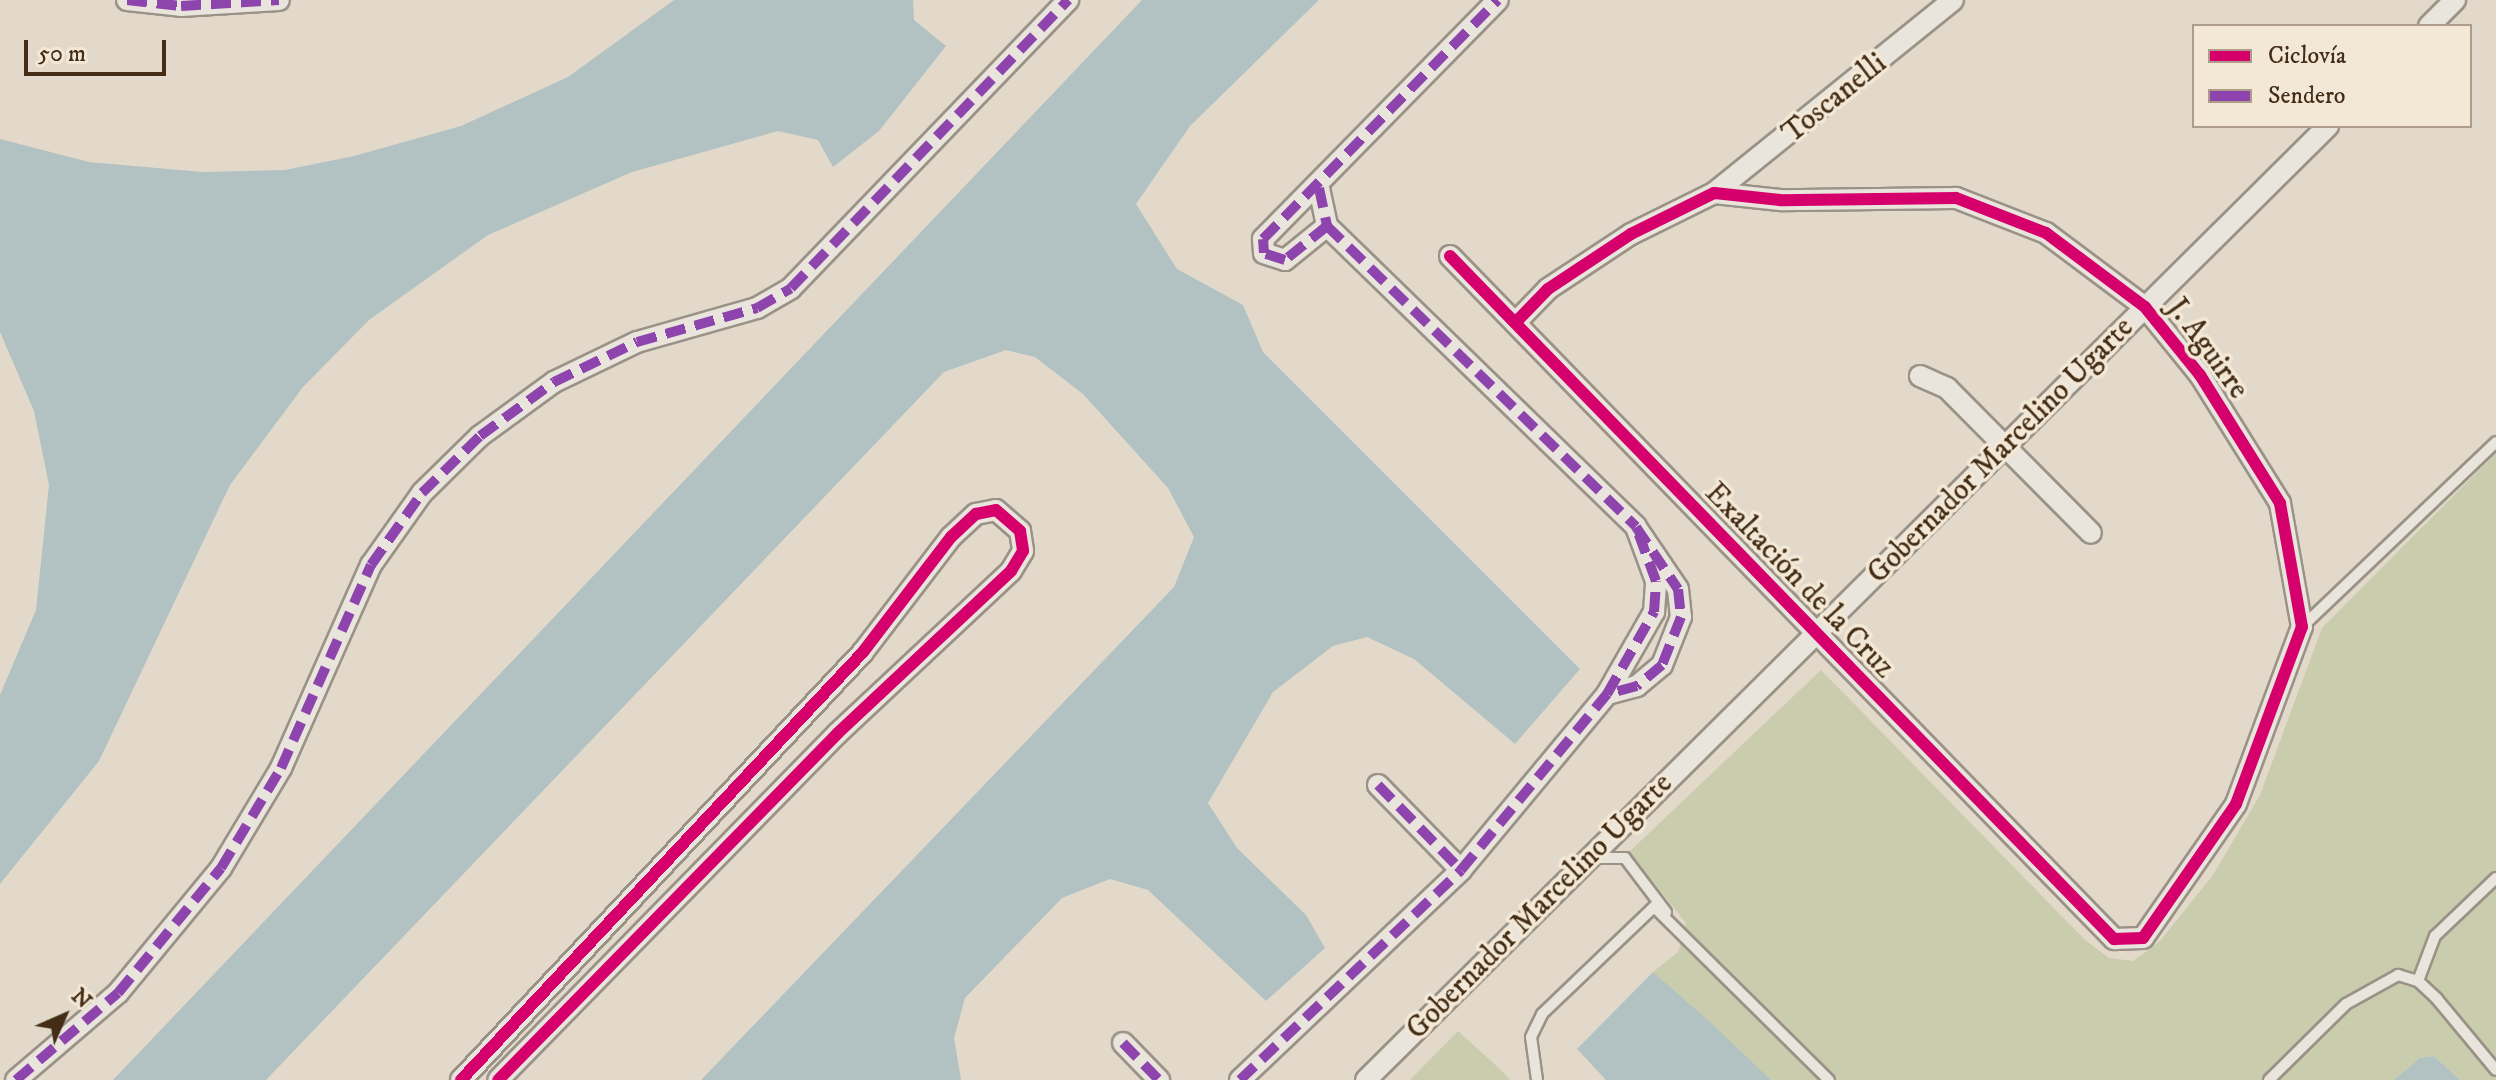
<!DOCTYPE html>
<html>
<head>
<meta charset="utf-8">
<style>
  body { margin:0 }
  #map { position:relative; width:2496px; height:1080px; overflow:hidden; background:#e2d9ca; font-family:"IM FELL DW Pica",serif }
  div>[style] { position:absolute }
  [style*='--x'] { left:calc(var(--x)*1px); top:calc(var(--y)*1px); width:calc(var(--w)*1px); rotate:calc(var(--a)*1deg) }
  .green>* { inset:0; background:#c9ccad }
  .water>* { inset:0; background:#b2c2c2 }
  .roads { filter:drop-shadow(2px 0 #9a9286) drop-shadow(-2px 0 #9a9286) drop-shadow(0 2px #9a9286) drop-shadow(0 -2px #9a9286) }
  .service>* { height:10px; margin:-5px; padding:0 5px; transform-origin:5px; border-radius:5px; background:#e9e4dc }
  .minor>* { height:20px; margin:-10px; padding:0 10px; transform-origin:10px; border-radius:10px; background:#e9e4dc }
  .quiet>* { height:10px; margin-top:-5px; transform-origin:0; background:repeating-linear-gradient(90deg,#8e44ad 0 20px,transparent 0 30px) }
  .cycleway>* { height:12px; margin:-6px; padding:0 6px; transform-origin:6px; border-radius:6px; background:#d6006c }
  span { translate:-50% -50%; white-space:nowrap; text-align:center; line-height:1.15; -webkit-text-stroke:7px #f3e8d6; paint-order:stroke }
  .street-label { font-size:30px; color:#432d16 }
  .legend { position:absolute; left:2192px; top:24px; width:280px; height:104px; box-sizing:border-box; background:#f3e8d6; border:2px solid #ad9d89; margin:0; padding:10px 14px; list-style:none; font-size:24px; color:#432d16 }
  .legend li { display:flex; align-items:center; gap:16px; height:40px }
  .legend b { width:40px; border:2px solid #ad9d89 }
  .north { position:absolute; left:24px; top:976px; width:80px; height:80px; -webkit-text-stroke:6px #f3e8d6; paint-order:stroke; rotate:45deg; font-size:22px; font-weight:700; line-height:32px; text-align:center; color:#432d16 }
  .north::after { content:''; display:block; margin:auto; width:28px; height:36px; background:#432d16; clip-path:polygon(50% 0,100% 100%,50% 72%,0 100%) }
  .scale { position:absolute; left:24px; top:40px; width:142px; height:36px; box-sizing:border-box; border:4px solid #432d16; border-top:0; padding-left:10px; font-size:24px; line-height:28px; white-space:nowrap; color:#432d16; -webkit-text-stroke:6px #f3e8d6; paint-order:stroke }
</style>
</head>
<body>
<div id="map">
  <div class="green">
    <i style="clip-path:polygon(2496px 453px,2496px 1080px,2460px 1080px,2434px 1056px,2420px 1058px,2394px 1080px,1771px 1080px,1653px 972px,1678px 952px,1686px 923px,1629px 852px,1821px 670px,2085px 940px,2109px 958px,2133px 961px,2160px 941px,2213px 875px,2260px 795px,2322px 628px)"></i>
    <i style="clip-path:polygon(1458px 1031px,1501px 1070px,1510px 1080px,1410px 1080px)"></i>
  </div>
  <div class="water">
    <i style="clip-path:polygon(674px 0,913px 0,914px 20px,946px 46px,879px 131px,833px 167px,818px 140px,778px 131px,632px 172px,488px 235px,369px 320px,303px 387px,230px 485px,99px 761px,0 884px,0 695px,36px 610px,49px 485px,34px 411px,0 332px,0 139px,89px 162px,202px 172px,285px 170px,354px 156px,461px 126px,568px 77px)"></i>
    <i style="clip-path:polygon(1142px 0,1319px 0,1190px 126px,1136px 204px,1177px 269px,1243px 305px,1263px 352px,1580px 669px,1515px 744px,1414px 659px,1367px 637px,1333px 646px,1273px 692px,1208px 803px,1237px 848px,1306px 915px,1325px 948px,1266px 1001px,1148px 890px,1110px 879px,1062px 898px,965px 998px,954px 1038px,961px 1080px,701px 1080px,1174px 587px,1194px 537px,1168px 488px,1083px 394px,1035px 357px,1006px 350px,944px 372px,266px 1080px,113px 1080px)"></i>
    <i style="clip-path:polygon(1653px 972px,1711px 1023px,1771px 1080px,1606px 1080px,1577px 1049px)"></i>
    <i style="clip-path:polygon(2434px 1056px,2460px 1080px,2394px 1080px,2420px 1058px)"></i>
  </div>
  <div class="roads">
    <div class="service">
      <i style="--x:2302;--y:627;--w:268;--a:-43.6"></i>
      <i style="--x:1596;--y:858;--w:29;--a:0"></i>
      <i style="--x:1625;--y:858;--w:68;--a:52.8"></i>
      <i style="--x:2418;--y:981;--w:48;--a:-69.3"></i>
      <i style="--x:2435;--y:936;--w:84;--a:-43.6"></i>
      <i style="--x:1537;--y:1080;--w:43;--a:-97.9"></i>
      <i style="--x:1531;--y:1037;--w:25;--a:-64"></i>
      <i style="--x:1542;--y:1014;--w:155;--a:-43.7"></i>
      <i style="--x:1654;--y:907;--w:246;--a:44.7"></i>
      <i style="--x:2269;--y:1080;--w:108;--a:-44.6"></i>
      <i style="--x:2346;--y:1004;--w:60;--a:-29.1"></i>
      <i style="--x:2398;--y:975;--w:21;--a:17"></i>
      <i style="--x:2418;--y:981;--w:26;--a:43"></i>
      <i style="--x:2437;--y:999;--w:92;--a:50.3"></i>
    </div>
    <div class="minor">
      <i style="--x:127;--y:0;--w:54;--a:6.3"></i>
      <i style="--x:181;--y:6;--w:98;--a:-3.5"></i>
      <i style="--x:2429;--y:26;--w:37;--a:-45"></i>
      <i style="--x:1319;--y:188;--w:39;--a:78"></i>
      <i style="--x:1327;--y:226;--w:431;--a:44.2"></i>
      <i style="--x:1714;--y:193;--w:307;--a:-38.9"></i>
      <i style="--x:1327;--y:226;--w:54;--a:141"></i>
      <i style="--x:1285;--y:260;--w:22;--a:-162"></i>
      <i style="--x:1264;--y:253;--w:14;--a:-94"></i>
      <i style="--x:1263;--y:239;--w:335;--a:-45.5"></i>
      <i style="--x:1450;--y:256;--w:953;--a:45.81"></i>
      <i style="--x:2114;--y:939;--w:29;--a:-2"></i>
      <i style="--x:2143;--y:938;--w:163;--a:-55.2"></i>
      <i style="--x:2236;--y:804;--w:189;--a:-69.6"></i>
      <i style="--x:2302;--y:627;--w:126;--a:-100.1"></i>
      <i style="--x:2280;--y:503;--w:151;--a:-122"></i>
      <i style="--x:2200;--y:375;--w:87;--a:-129"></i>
      <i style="--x:2145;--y:307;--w:124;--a:-143.2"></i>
      <i style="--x:2046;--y:233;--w:97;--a:-158.7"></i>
      <i style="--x:1956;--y:198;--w:176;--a:179.3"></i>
      <i style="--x:1780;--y:200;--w:66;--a:-173.9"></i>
      <i style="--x:1714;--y:193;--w:93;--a:153.7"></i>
      <i style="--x:1631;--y:234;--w:100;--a:146.5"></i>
      <i style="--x:1548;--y:289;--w:47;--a:134.1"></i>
      <i style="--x:1920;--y:376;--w:30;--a:24"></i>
      <i style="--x:1947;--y:388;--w:204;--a:45.2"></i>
      <i style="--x:1378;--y:785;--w:119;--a:45.7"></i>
      <i style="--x:1123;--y:1043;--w:52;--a:45.8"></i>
      <i style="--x:16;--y:1080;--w:134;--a:-40.5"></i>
      <i style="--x:118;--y:993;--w:162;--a:-50.5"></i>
      <i style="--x:221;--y:868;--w:117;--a:-59"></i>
      <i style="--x:281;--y:768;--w:222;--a:-66.1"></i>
      <i style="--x:371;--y:565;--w:88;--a:-54.7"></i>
      <i style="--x:422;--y:493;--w:81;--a:-44.5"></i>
      <i style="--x:480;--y:436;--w:92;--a:-36.1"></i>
      <i style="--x:554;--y:382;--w:92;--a:-25.7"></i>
      <i style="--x:637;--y:342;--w:125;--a:-15.8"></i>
      <i style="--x:757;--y:308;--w:39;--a:-30"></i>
      <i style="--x:791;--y:288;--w:400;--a:-46.1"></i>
      <i style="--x:461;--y:1080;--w:587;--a:-46.79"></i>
      <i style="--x:863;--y:652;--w:145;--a:-52.6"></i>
      <i style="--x:951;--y:537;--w:34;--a:-43"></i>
      <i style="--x:976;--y:514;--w:20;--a:-11"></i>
      <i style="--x:996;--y:510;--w:32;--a:41"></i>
      <i style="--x:1020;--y:531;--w:20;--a:81"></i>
      <i style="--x:1023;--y:551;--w:23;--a:121"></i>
      <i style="--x:1011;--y:571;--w:238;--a:136.9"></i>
      <i style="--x:837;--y:734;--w:484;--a:134.4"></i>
      <i style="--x:1240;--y:1080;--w:305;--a:-43.5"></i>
      <i style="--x:1461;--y:870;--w:229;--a:-50.3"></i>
      <i style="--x:1607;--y:694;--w:95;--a:-60.2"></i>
      <i style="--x:1654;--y:612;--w:31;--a:-86"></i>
      <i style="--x:1656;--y:581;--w:58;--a:-110.3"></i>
      <i style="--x:1636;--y:527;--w:75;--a:55.9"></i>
      <i style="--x:1678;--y:589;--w:28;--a:84"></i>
      <i style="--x:1681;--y:617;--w:52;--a:111.6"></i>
      <i style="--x:1662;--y:665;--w:33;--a:140"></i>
      <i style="--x:1637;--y:686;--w:31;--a:165"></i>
      <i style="--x:1366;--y:1080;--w:1355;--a:-44.76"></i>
    </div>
  </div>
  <div class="quiet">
    <i style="--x:127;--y:0;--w:54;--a:6.3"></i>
    <i style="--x:181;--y:6;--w:98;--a:-3.5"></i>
    <i style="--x:1319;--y:188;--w:39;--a:78"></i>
    <i style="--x:1327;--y:226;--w:431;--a:44.2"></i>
    <i style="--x:1327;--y:226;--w:54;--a:141"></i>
    <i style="--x:1285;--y:260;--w:22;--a:-162"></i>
    <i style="--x:1264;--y:253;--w:14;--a:-94"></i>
    <i style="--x:1263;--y:239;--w:335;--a:-45.5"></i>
    <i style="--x:1378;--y:785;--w:119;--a:45.7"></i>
    <i style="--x:1123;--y:1043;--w:52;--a:45.8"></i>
    <i style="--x:16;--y:1080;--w:134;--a:-40.5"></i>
    <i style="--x:118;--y:993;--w:162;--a:-50.5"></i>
    <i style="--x:221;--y:868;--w:117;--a:-59"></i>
    <i style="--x:281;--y:768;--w:222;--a:-66.1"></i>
    <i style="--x:371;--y:565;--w:88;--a:-54.7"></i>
    <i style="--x:422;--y:493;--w:81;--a:-44.5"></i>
    <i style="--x:480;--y:436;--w:92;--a:-36.1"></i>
    <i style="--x:554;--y:382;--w:92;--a:-25.7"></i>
    <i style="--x:637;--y:342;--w:125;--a:-15.8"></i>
    <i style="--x:757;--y:308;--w:39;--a:-30"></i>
    <i style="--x:791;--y:288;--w:400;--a:-46.1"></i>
    <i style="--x:1240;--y:1080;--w:305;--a:-43.5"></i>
    <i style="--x:1461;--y:870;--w:229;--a:-50.3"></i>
    <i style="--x:1607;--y:694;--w:95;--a:-60.2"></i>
    <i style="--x:1654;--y:612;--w:31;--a:-86"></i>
    <i style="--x:1656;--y:581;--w:58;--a:-110.3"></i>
    <i style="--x:1636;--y:527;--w:75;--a:55.9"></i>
    <i style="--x:1678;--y:589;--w:28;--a:84"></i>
    <i style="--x:1681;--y:617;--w:52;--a:111.6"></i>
    <i style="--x:1662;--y:665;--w:33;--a:140"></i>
    <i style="--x:1637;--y:686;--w:31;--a:165"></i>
  </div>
  <div class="cycleway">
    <i style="--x:1450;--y:256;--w:953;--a:45.81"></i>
    <i style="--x:2114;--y:939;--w:29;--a:-2"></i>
    <i style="--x:2143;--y:938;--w:163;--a:-55.2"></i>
    <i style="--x:2236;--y:804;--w:189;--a:-69.6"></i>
    <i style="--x:2302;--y:627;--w:126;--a:-100.1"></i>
    <i style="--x:2280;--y:503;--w:151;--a:-122"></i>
    <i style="--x:2200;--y:375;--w:87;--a:-129"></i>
    <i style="--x:2145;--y:307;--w:124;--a:-143.2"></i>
    <i style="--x:2046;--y:233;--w:97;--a:-158.7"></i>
    <i style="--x:1956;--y:198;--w:176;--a:179.3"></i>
    <i style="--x:1780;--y:200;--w:66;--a:-173.9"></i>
    <i style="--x:1714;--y:193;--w:93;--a:153.7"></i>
    <i style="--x:1631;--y:234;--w:100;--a:146.5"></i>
    <i style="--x:1548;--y:289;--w:47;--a:134.1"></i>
    <i style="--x:461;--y:1080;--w:587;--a:-46.79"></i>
    <i style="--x:863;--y:652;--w:145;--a:-52.6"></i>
    <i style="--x:951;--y:537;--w:34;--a:-43"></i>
    <i style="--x:976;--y:514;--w:20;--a:-11"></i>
    <i style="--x:996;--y:510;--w:32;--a:41"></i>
    <i style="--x:1020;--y:531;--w:20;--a:81"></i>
    <i style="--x:1023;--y:551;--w:23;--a:121"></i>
    <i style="--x:1011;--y:571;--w:238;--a:136.9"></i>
    <i style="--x:837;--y:734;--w:484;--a:134.4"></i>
  </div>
  <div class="street-label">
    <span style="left:1835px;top:99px;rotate:-39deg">Toscanelli</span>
    <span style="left:2207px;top:349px;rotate:54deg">J. Aguirre</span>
    <span style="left:2001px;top:451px;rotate:-45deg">Gobernador Marcelino Ugarte</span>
    <span style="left:1799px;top:581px;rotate:46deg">Exaltación de la Cruz</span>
    <span style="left:1540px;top:907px;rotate:-45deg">Gobernador Marcelino Ugarte</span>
  </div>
  <ul class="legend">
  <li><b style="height:10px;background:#d6006c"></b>Ciclovía</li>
  <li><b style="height:10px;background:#8e44ad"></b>Sendero</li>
  </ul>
  <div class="north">N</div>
  <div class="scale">50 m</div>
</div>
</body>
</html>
